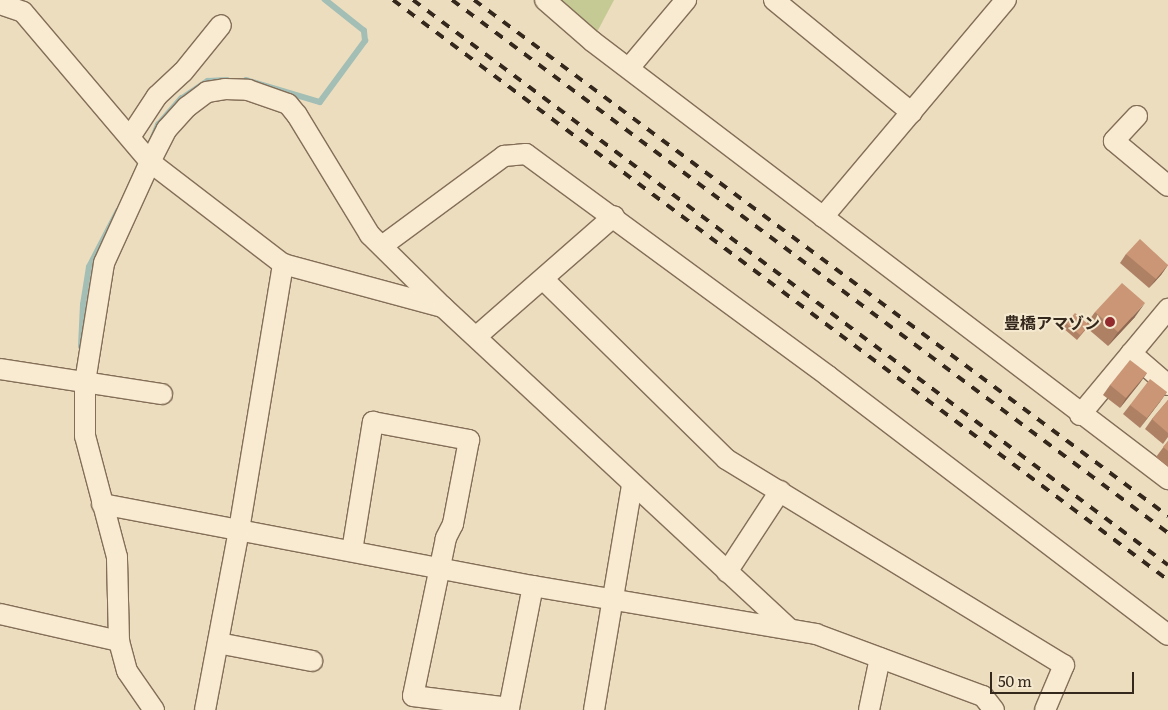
<!DOCTYPE html>
<html>
<head>
<meta charset="utf-8">
<style>
  body { margin:0 }
  #map { position:relative; width:1168px; height:710px; overflow:hidden; background:#ecddbf; font-family:Literata,"Noto Sans JP",serif }
  div>[style] { position:absolute }
  [style*='--x'] { left:calc(var(--x)*1px); top:calc(var(--y)*1px); width:calc(var(--w)*1px); rotate:calc(var(--a)*1deg) }
  .green>* { inset:0; background:#c5ca94 }
  .stream>* { height:5.5px; margin:-2.75px; padding:0 2.75px; transform-origin:2.75px; border-radius:2.75px; background:#a2beb5 }
  .roads { filter:drop-shadow(1px 0 #846e58) drop-shadow(-1px 0 #846e58) drop-shadow(0 1px #846e58) drop-shadow(0 -1px #846e58) }
  .minor>* { height:20px; margin:-10px; padding:0 10px; transform-origin:10px; border-radius:10px; background:#f8ebd2 }
  .rail>* { height:4px; margin-top:-2px; transform-origin:0; background:repeating-linear-gradient(90deg,#34271c 0 9px,transparent 0 18px) }
  .wall>* { inset:0; background:#ae8165 }
  .shaded-wall>* { inset:0; background:#8d6953 }
  .building>* { inset:0; background:#ca9676 }
  .dots>* { width:14px; height:14px; translate:-50% -50%; box-sizing:border-box; border:2px solid #f4e8ce; border-radius:50% }
  span { translate:-50% -50%; white-space:nowrap; text-align:center; line-height:1.15; -webkit-text-stroke:4px #f4e8ce; paint-order:stroke }
  .poi-label { font-size:16px; color:#34271c; font-weight:700 }
  .right { translate:-100% -50%; text-align:right }
  .scale { position:absolute; left:990px; top:672px; width:144px; height:22px; box-sizing:border-box; border:2px solid #34271c; border-top:0; padding-left:6px; font-size:15px; line-height:18px; white-space:nowrap; color:#34271c; -webkit-text-stroke:4px #f4e8ce; paint-order:stroke }
</style>
</head>
<body>
<div id="map">
  <div class="green">
    <i style="clip-path:polygon(559px 0,614px 0,597px 32px)"></i>
  </div>
  <div class="stream">
    <i style="--x:246;--y:80;--w:77;--a:16.6"></i>
    <i style="--x:320;--y:102;--w:76;--a:-53.6"></i>
    <i style="--x:365;--y:41;--w:10;--a:-96"></i>
    <i style="--x:364;--y:31;--w:50;--a:-141.5"></i>
    <i style="--x:150;--y:145;--w:22;--a:-68"></i>
    <i style="--x:158;--y:125;--w:35;--a:-49"></i>
    <i style="--x:181;--y:99;--w:32;--a:-34"></i>
    <i style="--x:208;--y:81;--w:19;--a:-3"></i>
    <i style="--x:81;--y:347;--w:42;--a:-87.3"></i>
    <i style="--x:83;--y:305;--w:38;--a:-81"></i>
    <i style="--x:89;--y:267;--w:63;--a:-62.6"></i>
  </div>
  <div class="roads">
    <div class="minor">
      <i style="--x:545;--y:0;--w:62;--a:41.1"></i>
      <i style="--x:592;--y:41;--w:724;--a:37.25"></i>
      <i style="--x:774;--y:0;--w:178;--a:39.3"></i>
      <i style="--x:0;--y:4;--w:24;--a:19"></i>
      <i style="--x:23;--y:12;--w:197;--a:49.7"></i>
      <i style="--x:150;--y:162;--w:168;--a:37.5"></i>
      <i style="--x:283;--y:264;--w:165;--a:15.1"></i>
      <i style="--x:629;--y:68;--w:89;--a:-50"></i>
      <i style="--x:1137;--y:116;--w:34;--a:133"></i>
      <i style="--x:1114;--y:141;--w:70;--a:39.8"></i>
      <i style="--x:130;--y:137;--w:49;--a:-56.6"></i>
      <i style="--x:157;--y:96;--w:35;--a:-43"></i>
      <i style="--x:183;--y:72;--w:60;--a:-51"></i>
      <i style="--x:823;--y:217;--w:284;--a:-49.9"></i>
      <i style="--x:382;--y:246;--w:152;--a:-36.4"></i>
      <i style="--x:504;--y:156;--w:22;--a:-5"></i>
      <i style="--x:526;--y:154;--w:375;--a:36.3"></i>
      <i style="--x:828;--y:376;--w:427;--a:37.3"></i>
      <i style="--x:543;--y:279;--w:257;--a:44.5"></i>
      <i style="--x:726;--y:459;--w:396;--a:31.4"></i>
      <i style="--x:1064;--y:665;--w:49;--a:112.9"></i>
      <i style="--x:477;--y:336;--w:182;--a:-41.2"></i>
      <i style="--x:1131;--y:353;--w:49;--a:40.9"></i>
      <i style="--x:0;--y:369;--w:164;--a:8.8"></i>
      <i style="--x:1080;--y:415;--w:138;--a:-50.3"></i>
      <i style="--x:102;--y:504;--w:439;--a:10.8"></i>
      <i style="--x:533;--y:586;--w:287;--a:9.6"></i>
      <i style="--x:816;--y:634;--w:178;--a:20.4"></i>
      <i style="--x:983;--y:696;--w:18;--a:52"></i>
      <i style="--x:352;--y:551;--w:131;--a:-80.8"></i>
      <i style="--x:373;--y:422;--w:98;--a:10.6"></i>
      <i style="--x:469;--y:440;--w:86;--a:100.8"></i>
      <i style="--x:453;--y:524;--w:16;--a:117"></i>
      <i style="--x:446;--y:538;--w:161;--a:101.8"></i>
      <i style="--x:413;--y:696;--w:97;--a:7.1"></i>
      <i style="--x:509;--y:708;--w:124;--a:-78.9"></i>
      <i style="--x:727;--y:572;--w:97;--a:-56.8"></i>
      <i style="--x:0;--y:614;--w:122;--a:12.8"></i>
      <i style="--x:218;--y:643;--w:96;--a:10.8"></i>
      <i style="--x:154;--y:710;--w:47;--a:-124.7"></i>
      <i style="--x:127;--y:671;--w:31;--a:-105"></i>
      <i style="--x:119;--y:641;--w:84;--a:-91.4"></i>
      <i style="--x:117;--y:557;--w:125;--a:-104.8"></i>
      <i style="--x:85;--y:436;--w:54;--a:-90"></i>
      <i style="--x:85;--y:382;--w:121;--a:-80.9"></i>
      <i style="--x:104;--y:263;--w:111;--a:-65.5"></i>
      <i style="--x:150;--y:162;--w:37;--a:-63"></i>
      <i style="--x:167;--y:129;--w:30;--a:-48"></i>
      <i style="--x:187;--y:107;--w:25;--a:-37"></i>
      <i style="--x:207;--y:92;--w:18;--a:-9"></i>
      <i style="--x:225;--y:89;--w:23;--a:2"></i>
      <i style="--x:248;--y:90;--w:42;--a:19.3"></i>
      <i style="--x:288;--y:104;--w:14;--a:51"></i>
      <i style="--x:297;--y:115;--w:140;--a:58.7"></i>
      <i style="--x:370;--y:235;--w:103;--a:44.6"></i>
      <i style="--x:443;--y:307;--w:473;--a:42.9"></i>
      <i style="--x:205;--y:710;--w:183;--a:-79.3"></i>
      <i style="--x:239;--y:530;--w:270;--a:-80.6"></i>
      <i style="--x:594;--y:710;--w:228;--a:-80.4"></i>
      <i style="--x:869;--y:710;--w:53;--a:-78.1"></i>
    </div>
  </div>
  <div class="rail">
    <i style="--x:393;--y:0;--w:968;--a:36.81"></i>
    <i style="--x:413;--y:0;--w:943;--a:36.81"></i>
    <i style="--x:452;--y:0;--w:893;--a:36.66"></i>
    <i style="--x:474;--y:0;--w:865;--a:36.63"></i>
  </div>
  <div class="wall">
    <i style="clip-path:polygon(1126px 254px,1168px 265px,1161px 275px,1149px 288px,1120px 263px)"></i>
    <i style="clip-path:polygon(1095px 312px,1135px 317px,1108px 346px,1087px 328px,1077px 340px,1063px 328px,1066px 323px,1087px 323px)"></i>
    <i style="clip-path:polygon(1147px 373px,1120px 408px,1103px 395px,1110px 385px)"></i>
    <i style="clip-path:polygon(1167px 392px,1140px 428px,1123px 414px,1130px 405px)"></i>
    <i style="clip-path:polygon(1168px 400px,1168px 437px,1163px 444px,1145px 429px,1152px 419px)"></i>
    <i style="clip-path:polygon(1168px 441px,1168px 467px,1156px 457px)"></i>
  </div>
  <div class="shaded-wall">
    <i style="clip-path:polygon(1168px 265px,1161px 275px,1149px 288px,1156px 279px)"></i>
    <i style="clip-path:polygon(1145px 303px,1135px 317px,1108px 346px,1118px 332px)"></i>
    <i style="clip-path:polygon(1147px 373px,1140px 383px,1120px 408px,1126px 398px)"></i>
    <i style="clip-path:polygon(1167px 392px,1160px 402px,1140px 428px,1147px 418px)"></i>
  </div>
  <div class="building">
    <i style="clip-path:polygon(1140px 239px,1168px 265px,1156px 279px,1126px 254px)"></i>
    <i style="clip-path:polygon(1122px 283px,1145px 303px,1118px 332px,1095px 312px)"></i>
    <i style="clip-path:polygon(1075px 313px,1089px 325px,1080px 335px,1066px 323px)"></i>
    <i style="clip-path:polygon(1130px 360px,1147px 373px,1126px 398px,1110px 385px)"></i>
    <i style="clip-path:polygon(1150px 379px,1167px 392px,1147px 418px,1130px 405px)"></i>
    <i style="clip-path:polygon(1168px 400px,1168px 433px,1152px 419px)"></i>
    <i style="clip-path:polygon(1168px 441px,1168px 451px,1163px 447px)"></i>
  </div>
  <div class="dots">
    <i style="left:1110px;top:322px;background:#922a2e"></i>
  </div>
  <div class="poi-label">
    <span class="right" style="left:1100px;top:322px">豊橋アマゾン</span>
  </div>
  <div class="scale">50 m</div>
</div>
</body>
</html>
